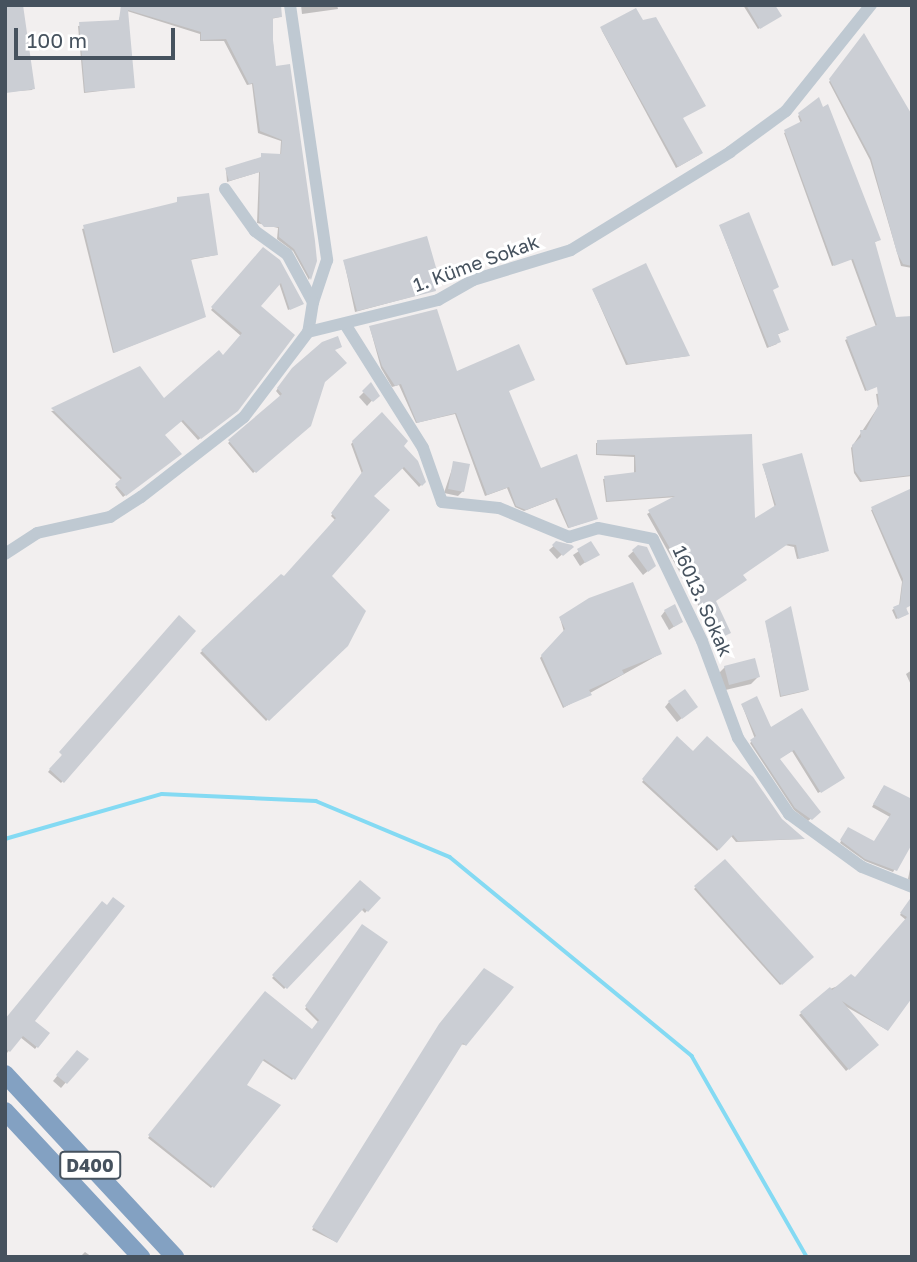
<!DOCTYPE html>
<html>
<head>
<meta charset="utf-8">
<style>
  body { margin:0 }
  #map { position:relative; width:917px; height:1262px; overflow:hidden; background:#f2efef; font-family:"Golos Text",sans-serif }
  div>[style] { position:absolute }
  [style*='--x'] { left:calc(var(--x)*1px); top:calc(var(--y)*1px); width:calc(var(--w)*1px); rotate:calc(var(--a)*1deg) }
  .shadow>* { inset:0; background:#0003 }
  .stream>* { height:3.5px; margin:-1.75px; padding:0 1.75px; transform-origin:1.75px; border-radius:1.75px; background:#84daf3 }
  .building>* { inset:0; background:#cbced4 }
  .minor>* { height:12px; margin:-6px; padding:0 6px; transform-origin:6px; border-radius:6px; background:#bfc9d2 }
  .highway>* { height:18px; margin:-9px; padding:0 9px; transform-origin:9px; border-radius:9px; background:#83a1c2 }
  span { translate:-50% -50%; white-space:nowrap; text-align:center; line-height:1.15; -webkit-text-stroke:6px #fff; paint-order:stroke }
  .shield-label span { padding:2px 5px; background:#fff; border:2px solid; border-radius:5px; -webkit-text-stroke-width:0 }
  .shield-label { font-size:18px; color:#46525e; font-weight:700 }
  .street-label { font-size:19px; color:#46525e }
  .frame { position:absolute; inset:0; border:7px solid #46525e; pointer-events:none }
  .scale { position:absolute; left:14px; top:28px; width:161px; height:32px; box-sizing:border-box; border:4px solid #46525e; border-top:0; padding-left:9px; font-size:21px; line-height:24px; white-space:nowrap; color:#46525e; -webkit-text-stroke:5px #fff; paint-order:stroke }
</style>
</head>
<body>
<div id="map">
  <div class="shadow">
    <i style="clip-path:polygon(5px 5px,33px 88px,32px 90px,5px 92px)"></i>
    <i style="clip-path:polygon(124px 5px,280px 17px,271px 19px,275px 67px,316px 261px,309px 280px,293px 251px,277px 239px,278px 228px,257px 223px,259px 172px,227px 182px,226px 170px,260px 160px,262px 155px,280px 156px,281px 141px,258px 133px,252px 84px,247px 85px,224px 41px,200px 41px,200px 34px,127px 11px,134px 87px,84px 93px,78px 26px,118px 22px)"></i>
    <i style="clip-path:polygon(301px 5px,337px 5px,338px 9px,302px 14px)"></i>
    <i style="clip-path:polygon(743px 5px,773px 5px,778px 17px,758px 29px)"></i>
    <i style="clip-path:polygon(601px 29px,681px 119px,699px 155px,676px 168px)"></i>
    <i style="clip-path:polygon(863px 36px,912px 119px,912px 268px,901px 266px,870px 160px,829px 82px)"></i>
    <i style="clip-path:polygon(818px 100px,879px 240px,873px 243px,912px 373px,865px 391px,845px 340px,876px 327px,851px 259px,832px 266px,784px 133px,801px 124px,798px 116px)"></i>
    <i style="clip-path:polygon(178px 199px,216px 255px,190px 260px,204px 317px,113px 353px,82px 229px,176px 204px)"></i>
    <i style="clip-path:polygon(720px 226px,771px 290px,786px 331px,776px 335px,777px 344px,767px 348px)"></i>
    <i style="clip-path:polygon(263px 250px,300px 305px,288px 310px,279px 283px,259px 306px,234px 412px,198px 440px,180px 420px,163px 435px,180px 454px,123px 497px,115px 487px,122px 481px,51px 411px,163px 401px,222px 358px,241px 336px,211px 310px)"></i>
    <i style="clip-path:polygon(344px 261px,435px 271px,430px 273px,433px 291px,355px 312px)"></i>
    <i style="clip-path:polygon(593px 290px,688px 356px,626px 365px)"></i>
    <i style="clip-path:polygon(370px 328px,456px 374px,507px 392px,540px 470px,596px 519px,568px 528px,555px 499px,524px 511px,515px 507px,507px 488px,485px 496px,455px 414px,416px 423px,399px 385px,392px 387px,381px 368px)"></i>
    <i style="clip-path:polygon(333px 350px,309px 425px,253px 473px,228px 443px,281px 397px,276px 391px,290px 372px)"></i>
    <i style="clip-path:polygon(371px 385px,377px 395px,367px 406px,359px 397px)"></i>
    <i style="clip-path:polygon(912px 387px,912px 476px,860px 482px,854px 473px,851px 448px,878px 407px,876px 394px)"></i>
    <i style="clip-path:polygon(382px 414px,424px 482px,419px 487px,401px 467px,371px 497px,330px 576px,346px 645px,266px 721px,200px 653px,284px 579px,335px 520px,331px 516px,362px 474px,351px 444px)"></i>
    <i style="clip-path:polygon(750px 435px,754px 521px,775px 508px,763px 465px,825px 552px,797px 559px,794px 547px,785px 545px,741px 575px,714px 601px,727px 634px,712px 641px,702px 612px,647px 514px,677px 497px,606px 502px,603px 479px,634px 474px,634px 457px,596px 455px,596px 443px)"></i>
    <i style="clip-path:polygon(454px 463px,463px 491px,458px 496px,444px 493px)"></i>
    <i style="clip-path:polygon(912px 490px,906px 615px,896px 619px,892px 610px,899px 606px,902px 582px,871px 510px)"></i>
    <i style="clip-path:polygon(557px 543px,570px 547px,557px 559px,549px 550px)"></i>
    <i style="clip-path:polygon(591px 543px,597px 554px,580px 566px,573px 555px)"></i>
    <i style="clip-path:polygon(638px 547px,649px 570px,643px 575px,628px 556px)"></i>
    <i style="clip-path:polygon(665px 611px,681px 622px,669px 630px,661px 616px)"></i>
    <i style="clip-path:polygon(179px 617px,194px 632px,61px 783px,48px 772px)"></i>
    <i style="clip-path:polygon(560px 618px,660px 654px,563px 708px,540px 658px,564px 632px)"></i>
    <i style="clip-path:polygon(766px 622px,807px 690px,806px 691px,780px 697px)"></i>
    <i style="clip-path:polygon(725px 667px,758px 677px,751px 684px,721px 691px,717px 675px)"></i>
    <i style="clip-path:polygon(912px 670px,912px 687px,906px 674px)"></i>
    <i style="clip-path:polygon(669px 702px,691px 711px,677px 722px,665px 707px)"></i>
    <i style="clip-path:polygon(742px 705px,841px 780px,818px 793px,792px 751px,778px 759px,819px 812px,808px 821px,794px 810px,750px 743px,755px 739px)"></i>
    <i style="clip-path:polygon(677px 739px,781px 820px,803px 839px,736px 842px,731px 836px,717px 851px,642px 782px)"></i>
    <i style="clip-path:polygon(882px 789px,912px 840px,893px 872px,865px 861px,840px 843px,846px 831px,874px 843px,890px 817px,872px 807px)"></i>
    <i style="clip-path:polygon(912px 859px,912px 882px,908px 879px)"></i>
    <i style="clip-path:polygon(725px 861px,811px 957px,780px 985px,694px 889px)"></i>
    <i style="clip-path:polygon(360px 883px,378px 898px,365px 913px,361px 909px,284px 989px,272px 978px)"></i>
    <i style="clip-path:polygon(905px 907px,912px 908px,887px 1030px,845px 1006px,877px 1045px,846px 1071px,799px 1015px,830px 989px,854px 980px,906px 920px,900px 915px)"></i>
    <i style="clip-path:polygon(362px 926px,386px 942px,292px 1080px,262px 1060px,245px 1085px,278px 1106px,211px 1188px,148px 1138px,265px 993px,312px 1031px,319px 1023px,305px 1009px)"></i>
    <i style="clip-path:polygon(512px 987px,465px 1045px,460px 1044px,336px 1242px,312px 1230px,438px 1028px)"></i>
    <i style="clip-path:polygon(5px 1021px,32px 1021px,47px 1034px,35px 1049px,20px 1037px,7px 1053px)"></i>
    <i style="clip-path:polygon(73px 1057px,86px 1059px,61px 1088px,53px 1081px)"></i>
    <i style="clip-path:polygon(85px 1252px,92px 1257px,80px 1257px)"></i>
  </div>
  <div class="stream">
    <i style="--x:5;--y:839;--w:163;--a:-16"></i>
    <i style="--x:162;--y:794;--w:154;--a:2.6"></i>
    <i style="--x:316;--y:801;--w:145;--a:22.7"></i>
    <i style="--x:450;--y:857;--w:313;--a:39.4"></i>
    <i style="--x:692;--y:1056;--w:232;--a:60.2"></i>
  </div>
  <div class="building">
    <i style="clip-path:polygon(5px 5px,23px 5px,35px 89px,6px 93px)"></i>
    <i style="clip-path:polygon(121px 5px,281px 5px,282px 17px,273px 18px,273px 40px,276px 66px,290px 64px,315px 241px,317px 261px,311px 280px,294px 249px,279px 237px,279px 227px,264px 227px,259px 221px,260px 172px,229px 181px,225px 168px,261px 157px,261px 153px,281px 154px,282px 140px,260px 131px,253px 83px,249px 84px,226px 39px,201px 40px,201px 32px,128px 10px,135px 88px,85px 92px,79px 22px,119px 20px)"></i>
    <i style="clip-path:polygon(746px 5px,775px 5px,782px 16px,760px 29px)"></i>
    <i style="clip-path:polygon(636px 8px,643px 20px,656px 17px,706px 106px,683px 118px,703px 153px,678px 167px,600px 27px)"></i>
    <i style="clip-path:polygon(864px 33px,912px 115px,912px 266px,903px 264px,897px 253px,871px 158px,829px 79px)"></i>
    <i style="clip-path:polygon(819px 97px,823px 107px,828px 104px,881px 240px,875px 242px,896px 317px,912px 316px,912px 475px,862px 481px,855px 471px,852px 445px,861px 437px,860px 430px,866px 430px,879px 404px,877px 387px,867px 391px,846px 337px,877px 325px,853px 259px,834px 266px,784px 130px,802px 121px,798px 113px)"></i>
    <i style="clip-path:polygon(209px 193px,218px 255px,191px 259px,206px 317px,114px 353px,83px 225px,177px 202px,177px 197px)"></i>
    <i style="clip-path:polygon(749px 212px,779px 287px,773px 290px,789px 330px,778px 334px,781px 342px,769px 347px,719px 225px)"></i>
    <i style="clip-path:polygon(427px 236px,437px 271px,432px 273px,436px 291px,357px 311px,343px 260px)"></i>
    <i style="clip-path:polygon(263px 247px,280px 260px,304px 304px,290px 310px,281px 283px,261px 306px,295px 335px,238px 411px,201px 439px,183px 420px,165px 435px,182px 454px,126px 496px,115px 484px,122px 478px,51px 408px,140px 366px,164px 398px,219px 350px,223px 355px,242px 333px,211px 307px)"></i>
    <i style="clip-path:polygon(646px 263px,690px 356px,628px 364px,592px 289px)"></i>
    <i style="clip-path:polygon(437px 309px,457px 371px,519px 344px,535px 380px,509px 391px,541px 468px,577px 454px,598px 519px,569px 528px,557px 498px,526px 510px,516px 506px,509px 487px,487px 495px,456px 413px,417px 423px,401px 384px,395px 386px,382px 366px,369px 326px)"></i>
    <i style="clip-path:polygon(338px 336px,342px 347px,335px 350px,347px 363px,325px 382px,311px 426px,256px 473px,228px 440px,282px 394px,277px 388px,292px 368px,322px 342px)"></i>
    <i style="clip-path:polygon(371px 382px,380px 396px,373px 402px,362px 391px)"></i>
    <i style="clip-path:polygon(382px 412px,408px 441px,404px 446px,418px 461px,426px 482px,422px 486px,404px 467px,374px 496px,390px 510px,332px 576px,366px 611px,348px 646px,269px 721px,201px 650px,281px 574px,284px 576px,336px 518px,331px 513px,363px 471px,352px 441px)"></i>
    <i style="clip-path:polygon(752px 434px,755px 518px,776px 505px,762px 464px,802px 453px,829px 551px,799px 559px,796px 545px,788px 544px,743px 575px,747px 580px,716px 601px,731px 633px,714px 641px,700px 611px,703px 610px,681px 577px,680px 566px,648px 510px,675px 496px,607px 501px,604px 476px,636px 472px,635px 455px,597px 454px,597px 440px)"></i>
    <i style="clip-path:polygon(453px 461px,470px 464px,464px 492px,448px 489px)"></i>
    <i style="clip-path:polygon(912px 488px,912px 605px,906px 608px,909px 614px,898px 619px,893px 607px,900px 604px,903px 579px,871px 507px)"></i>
    <i style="clip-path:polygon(556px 541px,572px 545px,574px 547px,563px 556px,552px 545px)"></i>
    <i style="clip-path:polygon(591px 541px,600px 555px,585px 563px,577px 549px)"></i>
    <i style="clip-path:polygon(638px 545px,647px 547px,656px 566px,648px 572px,632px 550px)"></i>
    <i style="clip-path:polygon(633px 582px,662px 654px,622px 670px,624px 674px,589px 690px,592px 695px,564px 707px,541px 655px,565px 629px,559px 617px,589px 598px)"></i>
    <i style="clip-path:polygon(675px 604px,683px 622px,674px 627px,664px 610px)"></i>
    <i style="clip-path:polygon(791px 606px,809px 690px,781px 696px,765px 621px)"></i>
    <i style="clip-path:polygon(179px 615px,196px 631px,64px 783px,49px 769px,62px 755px,59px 752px)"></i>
    <i style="clip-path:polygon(755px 658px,760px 677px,729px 685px,724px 666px)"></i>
    <i style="clip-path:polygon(685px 689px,698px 707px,682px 719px,668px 701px)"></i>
    <i style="clip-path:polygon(757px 696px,771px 727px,802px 708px,845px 778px,821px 793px,794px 750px,780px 759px,821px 812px,812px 820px,795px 808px,750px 740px,756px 736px,741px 704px)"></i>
    <i style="clip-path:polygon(677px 736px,693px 751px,707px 736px,753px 777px,782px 819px,805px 839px,738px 841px,733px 835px,719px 850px,642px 779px)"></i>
    <i style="clip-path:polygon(884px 785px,912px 799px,912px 844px,897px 871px,865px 859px,840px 840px,848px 827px,874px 841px,891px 814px,873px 804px)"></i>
    <i style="clip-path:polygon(725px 859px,814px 957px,782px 985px,694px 886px)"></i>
    <i style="clip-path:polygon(360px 880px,381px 898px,368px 912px,364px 908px,287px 989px,272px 975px)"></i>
    <i style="clip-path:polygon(912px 896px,912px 998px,888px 1031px,842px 1001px,879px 1045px,849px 1070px,800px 1012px,830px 987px,832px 990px,851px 974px,855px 977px,907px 917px,900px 913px)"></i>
    <i style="clip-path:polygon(113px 897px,125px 906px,35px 1021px,50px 1033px,38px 1048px,23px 1036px,10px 1052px,5px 1048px,5px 1019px,102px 901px,107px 905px)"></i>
    <i style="clip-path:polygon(362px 924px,388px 942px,295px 1080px,264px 1059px,247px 1085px,281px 1105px,214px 1188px,148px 1135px,265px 991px,312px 1029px,319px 1020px,305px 1006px)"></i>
    <i style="clip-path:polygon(484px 968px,514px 987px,466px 1046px,463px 1043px,337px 1243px,312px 1227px,439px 1024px)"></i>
    <i style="clip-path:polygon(77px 1050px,89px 1059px,67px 1084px,56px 1075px)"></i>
  </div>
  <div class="minor">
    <i style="--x:290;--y:5;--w:258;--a:81.7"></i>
    <i style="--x:327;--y:260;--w:44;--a:108.4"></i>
    <i style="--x:225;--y:189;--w:52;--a:54.5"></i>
    <i style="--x:255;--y:231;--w:39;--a:36"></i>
    <i style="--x:287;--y:254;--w:55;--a:61.6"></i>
    <i style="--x:313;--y:302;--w:30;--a:99"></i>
    <i style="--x:345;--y:324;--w:146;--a:57.8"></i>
    <i style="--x:423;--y:448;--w:57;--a:70.6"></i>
    <i style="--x:442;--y:502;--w:57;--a:6"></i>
    <i style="--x:499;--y:508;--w:76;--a:22.5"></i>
    <i style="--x:569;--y:537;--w:30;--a:-17"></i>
    <i style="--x:598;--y:528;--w:56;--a:11.3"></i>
    <i style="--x:653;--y:539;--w:113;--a:64.3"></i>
    <i style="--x:702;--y:641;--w:103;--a:69.6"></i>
    <i style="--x:738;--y:738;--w:92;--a:56.1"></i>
    <i style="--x:789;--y:814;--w:90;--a:36"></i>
    <i style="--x:862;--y:867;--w:54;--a:21.8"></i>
    <i style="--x:5;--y:554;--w:38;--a:-33"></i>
    <i style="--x:37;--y:533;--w:75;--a:-12.4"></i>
    <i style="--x:110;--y:517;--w:37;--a:-33"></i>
    <i style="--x:141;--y:497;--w:130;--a:-37.8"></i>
    <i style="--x:244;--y:417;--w:106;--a:-53"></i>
    <i style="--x:308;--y:332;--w:134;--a:-13.8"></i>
    <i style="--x:438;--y:300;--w:40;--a:-29.7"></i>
    <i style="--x:473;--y:280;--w:102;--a:-17"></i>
    <i style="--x:571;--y:250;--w:187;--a:-31.6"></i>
    <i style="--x:730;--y:152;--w:69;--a:-36.2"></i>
    <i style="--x:786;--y:111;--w:136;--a:-51.3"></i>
  </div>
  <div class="highway">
    <i style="--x:5;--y:1074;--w:250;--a:47.1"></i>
    <i style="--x:5;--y:1111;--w:200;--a:47"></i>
  </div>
  <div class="shield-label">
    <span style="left:90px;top:1165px">D400</span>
  </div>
  <div class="street-label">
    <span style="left:476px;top:263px;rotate:-20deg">1. Küme Sokak</span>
    <span style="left:703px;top:601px;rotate:66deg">16013. Sokak</span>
  </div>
  <div class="frame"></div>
  <div class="scale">100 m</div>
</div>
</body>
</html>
